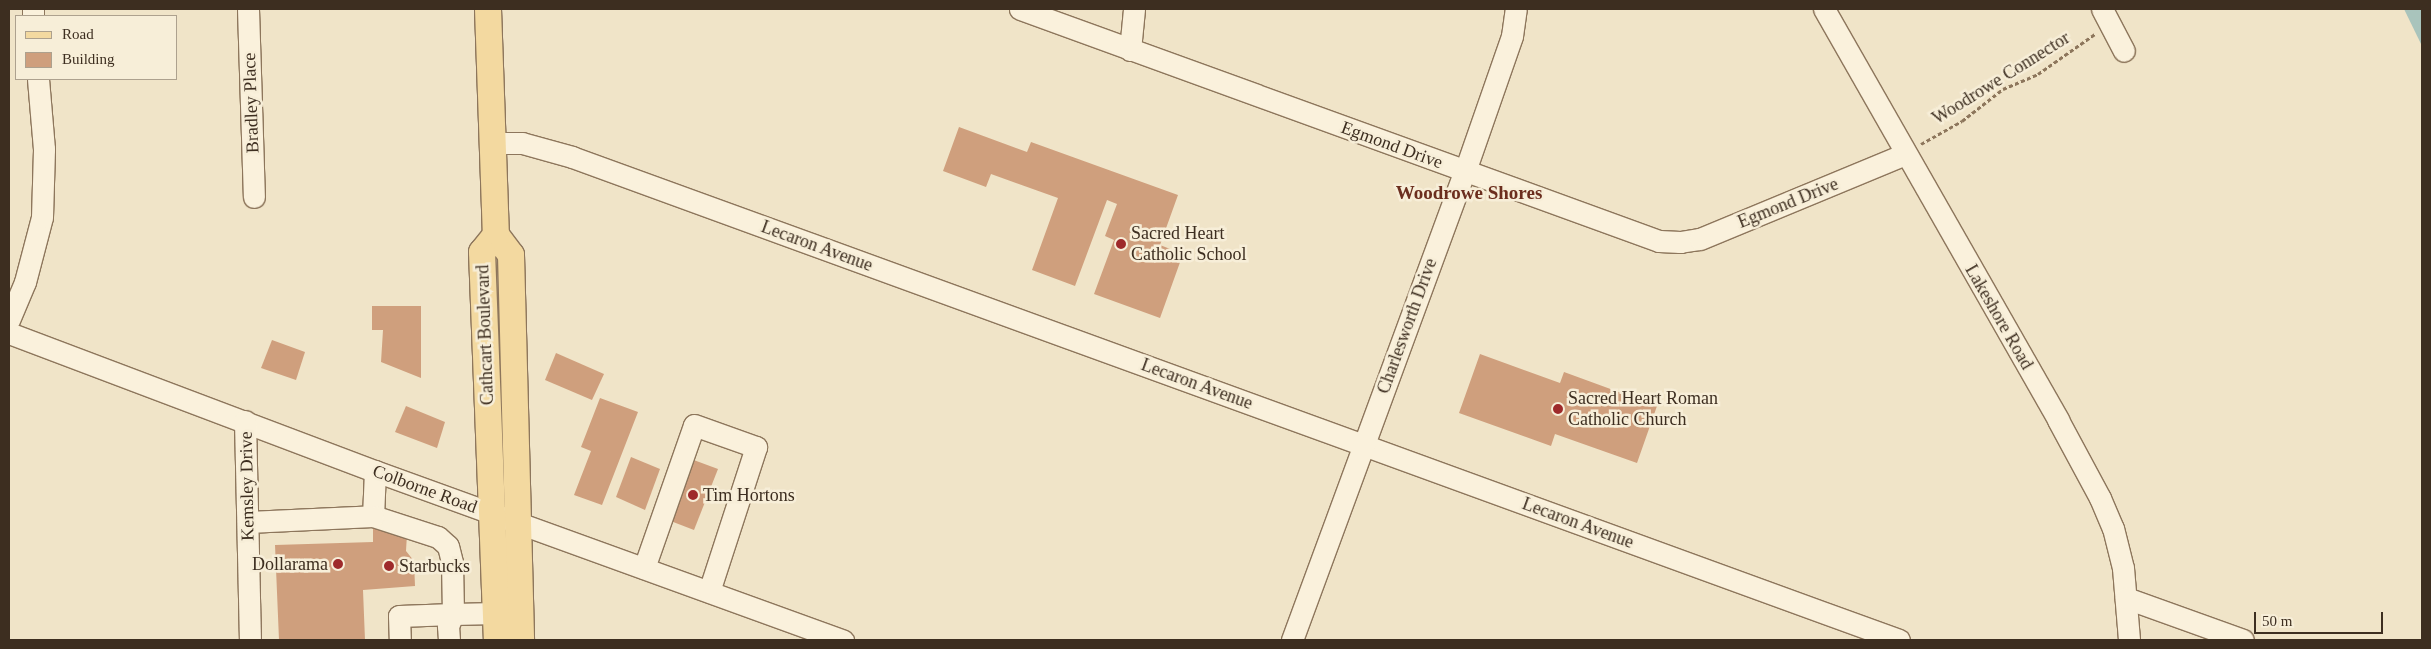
<!DOCTYPE html>
<html>
<head>
<meta charset="utf-8">
<style>
  body { margin:0 }
  #map { position:relative; width:2431px; height:649px; overflow:hidden; background:#f0e4c8; font-family:Georgia,serif }
  div>[style] { position:absolute }
  [style*='--x'] { left:calc(var(--x)*1px); top:calc(var(--y)*1px); width:calc(var(--w)*1px); rotate:calc(var(--a)*1deg) }
  .water>* { inset:0; background:#a9c4bc }
  .building>* { inset:0; background:#cf9f7d }
  .path>* { height:3px; margin-top:-1.5px; transform-origin:0; background:repeating-linear-gradient(90deg,#8d765c 0 4px,transparent 0 6.5px) }
  .roads { filter:drop-shadow(1px 0 #8d765c) drop-shadow(-1px 0 #8d765c) drop-shadow(0 1px #8d765c) drop-shadow(0 -1px #8d765c) }
  .minor>* { height:21px; margin:-10.5px; padding:0 10.5px; transform-origin:10.5px; border-radius:10.5px; background:#faf1dc }
  .major>* { height:26px; margin:-13px; padding:0 13px; transform-origin:13px; border-radius:13px; background:#f3d9a0 }
  .dots>* { width:14px; height:14px; translate:-50% -50%; box-sizing:border-box; border:2px solid #f7eed8; border-radius:50% }
  span { translate:-50% -50%; white-space:nowrap; text-align:center; line-height:1.15; -webkit-text-stroke:5px #f7eed8; paint-order:stroke }
  .street-label { font-size:18px; color:#3d2e20 }
  .poi-label { font-size:18px; color:#3d2e20 }
  .left { translate:0 -50%; text-align:left }
  .right { translate:-100% -50%; text-align:right }
  .neighbourhood-label { font-size:19px; color:#6b2e1e; font-weight:700 }
  .frame { position:absolute; inset:0; border:10px solid #3d2e20; pointer-events:none }
  .legend { position:absolute; left:15px; top:15px; width:162px; height:65px; box-sizing:border-box; background:#f7eed8; border:1px solid #ada18e; margin:0; padding:6px 9px; list-style:none; font-size:15px; color:#3d2e20 }
  .legend li { display:flex; align-items:center; gap:10px; height:25px }
  .legend b { width:25px; border:1px solid #ada18e }
  .scale { position:absolute; left:2254px; top:612px; width:129px; height:22px; box-sizing:border-box; border:2px solid #3d2e20; border-top:0; padding-left:6px; font-size:15px; line-height:18px; white-space:nowrap; color:#3d2e20; -webkit-text-stroke:4px #f7eed8; paint-order:stroke }
</style>
</head>
<body>
<div id="map">
  <div class="water">
    <i style="clip-path:polygon(2404px 9px,2422px 9px,2422px 46px)"></i>
  </div>
  <div class="building">
    <i style="clip-path:polygon(959px 127px,1027px 152px,1031px 142px,1178px 195px,1160px 245px,1183px 254px,1160px 318px,1094px 294px,1114px 240px,1105px 236px,1117px 204px,1107px 200px,1075px 286px,1032px 270px,1058px 198px,991px 174px,986px 187px,943px 171px)"></i>
    <i style="clip-path:polygon(372px 306px,421px 306px,421px 378px,381px 362px,383px 330px,372px 330px)"></i>
    <i style="clip-path:polygon(272px 340px,305px 352px,296px 380px,261px 368px)"></i>
    <i style="clip-path:polygon(556px 353px,604px 374px,592px 400px,545px 380px)"></i>
    <i style="clip-path:polygon(1480px 354px,1560px 383px,1564px 372px,1657px 406px,1637px 463px,1555px 434px,1551px 446px,1459px 413px)"></i>
    <i style="clip-path:polygon(600px 398px,638px 412px,602px 505px,574px 495px,591px 451px,581px 447px)"></i>
    <i style="clip-path:polygon(406px 406px,445px 422px,437px 448px,395px 432px)"></i>
    <i style="clip-path:polygon(631px 457px,660px 469px,645px 510px,616px 497px)"></i>
    <i style="clip-path:polygon(691px 459px,718px 469px,694px 530px,668px 520px)"></i>
    <i style="clip-path:polygon(389px 523px,391px 534px,407px 534px,406px 551px,414px 561px,415px 586px,363px 590px,365px 640px,279px 640px,275px 545px,373px 542px,373px 529px)"></i>
  </div>
  <div class="path">
    <i style="--x:1921;--y:144;--w:47;--a:-29.3"></i>
    <i style="--x:1962;--y:121;--w:52;--a:-38"></i>
    <i style="--x:2003;--y:89;--w:38;--a:-23"></i>
    <i style="--x:2038;--y:74;--w:70;--a:-35.1"></i>
  </div>
  <div class="roads">
    <div class="minor">
      <i style="--x:33;--y:9;--w:7;--a:90"></i>
      <i style="--x:248;--y:9;--w:188;--a:88.2"></i>
      <i style="--x:1020;--y:9;--w:680;--a:19.95"></i>
      <i style="--x:1659;--y:241;--w:21;--a:3"></i>
      <i style="--x:1680;--y:242;--w:20;--a:-9"></i>
      <i style="--x:1700;--y:239;--w:222;--a:-22.5"></i>
      <i style="--x:1824;--y:9;--w:473;--a:60.3"></i>
      <i style="--x:2058;--y:420;--w:89;--a:61.7"></i>
      <i style="--x:2100;--y:498;--w:33;--a:67"></i>
      <i style="--x:2113;--y:528;--w:41;--a:76"></i>
      <i style="--x:2123;--y:568;--w:72;--a:85.2"></i>
      <i style="--x:2102;--y:9;--w:47;--a:62.4"></i>
      <i style="--x:1130;--y:50;--w:41;--a:-84.4"></i>
      <i style="--x:493;--y:143;--w:29;--a:0"></i>
      <i style="--x:522;--y:143;--w:52;--a:15.6"></i>
      <i style="--x:572;--y:157;--w:1412;--a:20"></i>
      <i style="--x:9;--y:320;--w:41;--a:-67.2"></i>
      <i style="--x:25;--y:282;--w:67;--a:-75.3"></i>
      <i style="--x:42;--y:217;--w:68;--a:-88.3"></i>
      <i style="--x:44;--y:149;--w:70;--a:-94.9"></i>
      <i style="--x:9;--y:333;--w:391;--a:20.7"></i>
      <i style="--x:375;--y:471;--w:498;--a:19.9"></i>
      <i style="--x:245;--y:421;--w:219;--a:88.7"></i>
      <i style="--x:375;--y:471;--w:45;--a:92.5"></i>
      <i style="--x:373;--y:516;--w:68;--a:17.9"></i>
      <i style="--x:438;--y:537;--w:13;--a:42"></i>
      <i style="--x:448;--y:546;--w:16;--a:76"></i>
      <i style="--x:452;--y:562;--w:52;--a:88.9"></i>
      <i style="--x:453;--y:614;--w:54;--a:177.9"></i>
      <i style="--x:399;--y:616;--w:24;--a:88"></i>
      <i style="--x:248;--y:522;--w:125;--a:-2.7"></i>
      <i style="--x:644;--y:568;--w:151;--a:-70.7"></i>
      <i style="--x:694;--y:425;--w:66;--a:19.5"></i>
      <i style="--x:756;--y:447;--w:152;--a:108"></i>
      <i style="--x:2126;--y:598;--w:124;--a:19.7"></i>
      <i style="--x:449;--y:640;--w:14;--a:-94"></i>
      <i style="--x:448;--y:626;--w:13;--a:-67"></i>
      <i style="--x:453;--y:614;--w:43;--a:-1.3"></i>
      <i style="--x:1292;--y:640;--w:500;--a:-69.8"></i>
      <i style="--x:1465;--y:171;--w:143;--a:-70.8"></i>
      <i style="--x:1512;--y:36;--w:27;--a:-82"></i>
    </div>
    <div class="major">
      <i style="--x:488;--y:9;--w:226;--a:88"></i>
      <i style="--x:496;--y:235;--w:25;--a:53"></i>
      <i style="--x:511;--y:255;--w:385;--a:88.5"></i>
      <i style="--x:496;--y:235;--w:22;--a:129"></i>
      <i style="--x:482;--y:252;--w:388;--a:87.8"></i>
    </div>
  </div>
  <div class="dots">
    <i style="left:1121px;top:244px;background:#9e2a2b"></i>
    <i style="left:1558px;top:409px;background:#9e2a2b"></i>
    <i style="left:693px;top:495px;background:#9e2a2b"></i>
    <i style="left:338px;top:564px;background:#9e2a2b"></i>
    <i style="left:389px;top:566px;background:#9e2a2b"></i>
  </div>
  <div class="street-label">
    <span style="left:2001px;top:78px;rotate:-32deg">Woodrowe Connector</span>
    <span style="left:251px;top:103px;rotate:-92deg">Bradley Place</span>
    <span style="left:1392px;top:145px;rotate:20deg">Egmond Drive</span>
    <span style="left:1788px;top:203px;rotate:-22deg">Egmond Drive</span>
    <span style="left:817px;top:246px;rotate:20deg">Lecaron Avenue</span>
    <span style="left:1999px;top:317px;rotate:60deg">Lakeshore Road</span>
    <span style="left:1407px;top:326px;rotate:-70deg">Charlesworth Drive</span>
    <span style="left:485px;top:335px;rotate:-92deg">Cathcart Boulevard</span>
    <span style="left:1197px;top:384px;rotate:20deg">Lecaron Avenue</span>
    <span style="left:247px;top:486px;rotate:-91deg">Kemsley Drive</span>
    <span style="left:425px;top:489px;rotate:20deg">Colborne Road</span>
    <span style="left:1578px;top:523px;rotate:20deg">Lecaron Avenue</span>
  </div>
  <div class="poi-label">
    <span class="left" style="left:1131px;top:244px">Sacred Heart<br>Catholic School</span>
    <span class="left" style="left:1568px;top:409px">Sacred Heart Roman<br>Catholic Church</span>
    <span class="left" style="left:703px;top:495px">Tim Hortons</span>
    <span class="right" style="left:328px;top:564px">Dollarama</span>
    <span class="left" style="left:399px;top:566px">Starbucks</span>
  </div>
  <div class="neighbourhood-label">
    <span style="left:1469px;top:193px">Woodrowe Shores</span>
  </div>
  <div class="frame"></div>
  <ul class="legend">
  <li><b style="height:6px;background:#f3d9a0"></b>Road</li>
  <li><b style="height:14px;background:#cf9f7d"></b>Building</li>
  </ul>
  <div class="scale">50 m</div>
</div>
</body>
</html>
